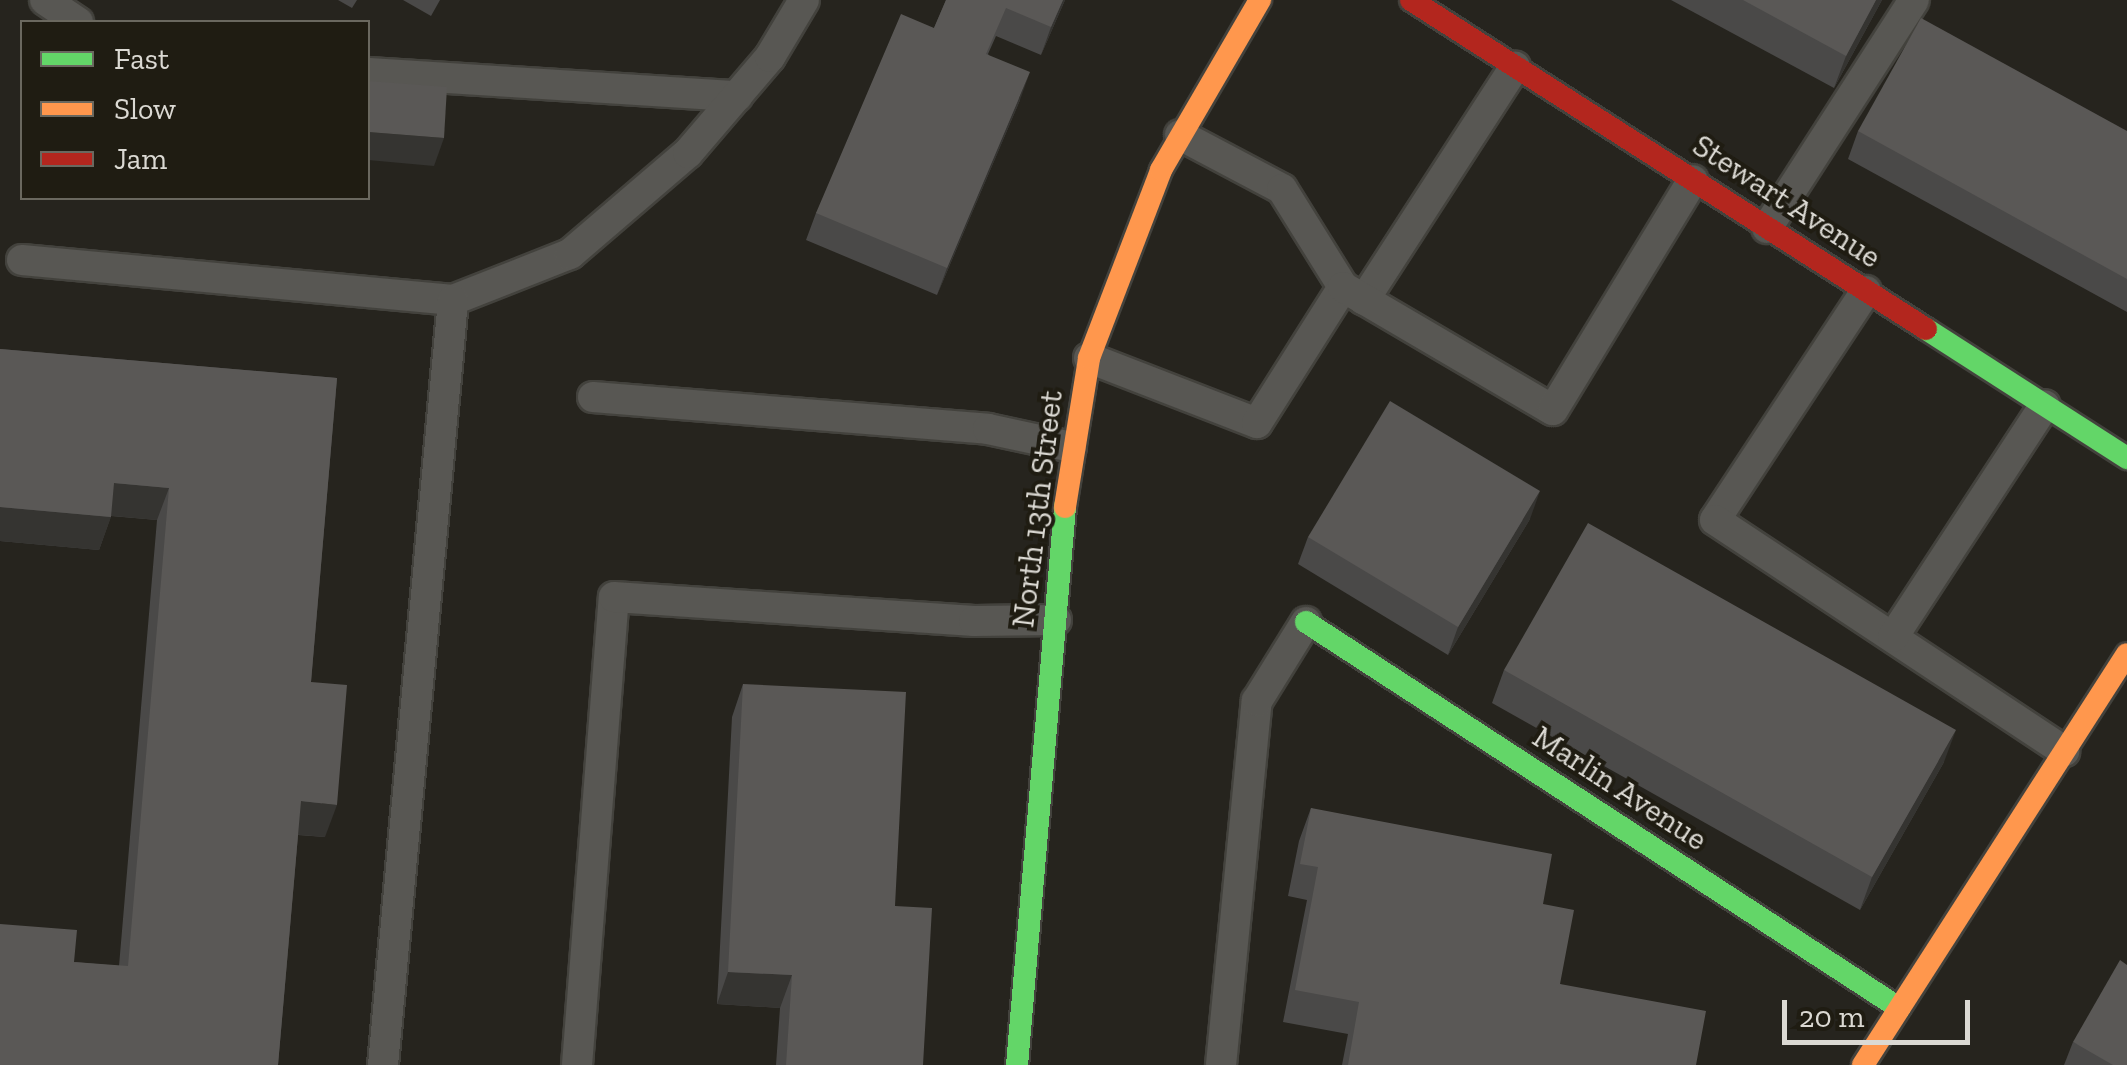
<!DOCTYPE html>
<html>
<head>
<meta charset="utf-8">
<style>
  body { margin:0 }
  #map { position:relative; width:2127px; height:1065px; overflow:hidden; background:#26241e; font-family:"Zilla Slab",serif }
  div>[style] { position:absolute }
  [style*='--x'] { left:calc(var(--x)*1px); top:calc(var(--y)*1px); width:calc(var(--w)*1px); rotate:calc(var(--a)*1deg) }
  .roads { filter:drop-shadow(2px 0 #43423d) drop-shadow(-2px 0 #43423d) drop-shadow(0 2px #43423d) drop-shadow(0 -2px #43423d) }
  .lane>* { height:30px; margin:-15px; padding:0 15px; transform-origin:15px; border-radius:15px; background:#585753 }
  .fast>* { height:22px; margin:-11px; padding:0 11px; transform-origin:11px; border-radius:11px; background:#63d668 }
  .slow>* { height:22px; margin:-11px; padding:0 11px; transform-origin:11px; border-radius:11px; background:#ff974d }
  .jam>* { height:22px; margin:-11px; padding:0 11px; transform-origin:11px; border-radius:11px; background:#b3261e }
  .wall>* { inset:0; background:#4a4948 }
  .shaded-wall>* { inset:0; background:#353431 }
  .building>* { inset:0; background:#5a5856 }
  span { translate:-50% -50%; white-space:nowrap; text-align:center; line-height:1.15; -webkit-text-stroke:8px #1f1c12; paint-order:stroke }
  .street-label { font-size:32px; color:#dbd9d3 }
  .legend { position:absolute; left:20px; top:20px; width:350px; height:180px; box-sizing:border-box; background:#1f1c12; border:2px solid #6a685f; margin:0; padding:12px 18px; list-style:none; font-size:30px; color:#dbd9d3 }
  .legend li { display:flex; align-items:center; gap:20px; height:50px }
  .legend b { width:50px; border:2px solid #6a685f }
  .scale { position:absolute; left:1782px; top:1000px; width:188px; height:45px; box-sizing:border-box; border:5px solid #dbd9d3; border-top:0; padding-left:12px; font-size:30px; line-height:35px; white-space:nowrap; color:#dbd9d3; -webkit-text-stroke:8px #1f1c12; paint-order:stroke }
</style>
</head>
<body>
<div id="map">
  <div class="roads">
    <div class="lane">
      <i style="--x:45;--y:0;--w:40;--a:34"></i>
      <i style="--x:368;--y:73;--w:370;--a:3.6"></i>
      <i style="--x:1180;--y:135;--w:115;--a:27.9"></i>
      <i style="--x:1282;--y:189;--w:115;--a:58.1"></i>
      <i style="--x:1767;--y:228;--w:271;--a:-57.2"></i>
      <i style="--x:22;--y:260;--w:433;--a:5.3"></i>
      <i style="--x:453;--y:300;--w:126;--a:-21.5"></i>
      <i style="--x:570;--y:254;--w:155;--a:-40.6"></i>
      <i style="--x:688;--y:153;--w:126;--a:-49.5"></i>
      <i style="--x:770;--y:57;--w:66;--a:-59.2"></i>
      <i style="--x:1866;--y:291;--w:274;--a:123.4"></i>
      <i style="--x:1715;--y:520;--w:419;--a:33.5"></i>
      <i style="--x:1364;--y:300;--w:278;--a:-57.1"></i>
      <i style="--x:1089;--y:358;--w:180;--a:21.2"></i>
      <i style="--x:1257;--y:423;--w:161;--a:-57.7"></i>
      <i style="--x:1343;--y:287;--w:243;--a:30.4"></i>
      <i style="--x:1553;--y:410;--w:269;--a:-58.7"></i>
      <i style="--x:593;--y:397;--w:396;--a:4.6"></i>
      <i style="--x:988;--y:429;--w:85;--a:12.2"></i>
      <i style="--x:1893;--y:637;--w:277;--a:-56.8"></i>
      <i style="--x:383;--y:1065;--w:768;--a:-84.77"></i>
      <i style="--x:577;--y:1065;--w:469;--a:-85.5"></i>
      <i style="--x:614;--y:597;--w:361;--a:3.8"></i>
      <i style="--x:974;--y:621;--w:82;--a:-0.7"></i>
      <i style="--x:1221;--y:1065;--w:366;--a:-84.4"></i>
      <i style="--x:1257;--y:701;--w:93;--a:-58.2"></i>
    </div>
    <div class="fast">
      <i style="--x:1926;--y:329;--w:239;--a:32.7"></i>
      <i style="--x:1306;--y:622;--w:708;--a:33.06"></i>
      <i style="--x:1017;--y:1065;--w:560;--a:-85.08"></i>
    </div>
    <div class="slow">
      <i style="--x:1065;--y:507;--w:151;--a:-80.8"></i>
      <i style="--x:1089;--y:358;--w:201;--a:-69"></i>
      <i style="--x:1161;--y:170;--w:197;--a:-59.8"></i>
      <i style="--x:1863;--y:1065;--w:488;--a:-57.3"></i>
    </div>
    <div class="jam">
      <i style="--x:1411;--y:0;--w:611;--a:32.57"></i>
    </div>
  </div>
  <div class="wall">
    <i style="clip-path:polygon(338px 0,357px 0,352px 8px)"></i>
    <i style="clip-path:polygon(403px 0,440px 0,431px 16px)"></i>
    <i style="clip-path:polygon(946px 0,1065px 0,1041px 55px,996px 36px,988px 54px,1020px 100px,937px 295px,806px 240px,816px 213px,934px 28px)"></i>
    <i style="clip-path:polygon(1671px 0,1882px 0,1834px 88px)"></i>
    <i style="clip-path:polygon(1858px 131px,2127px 131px,2127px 312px,1848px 159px)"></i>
    <i style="clip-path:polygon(0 349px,337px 378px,311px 682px,325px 837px,298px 835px,278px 1065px,74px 962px,119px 966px,157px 520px,111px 516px,99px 550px,0 541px)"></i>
    <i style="clip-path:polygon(1530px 519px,1448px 655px,1298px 564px,1308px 537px)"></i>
    <i style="clip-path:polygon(1504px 670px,1944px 762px,1860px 910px,1492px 703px)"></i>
    <i style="clip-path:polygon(743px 684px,895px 906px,923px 1065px,776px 1065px,780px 1008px,717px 1004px,732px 717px)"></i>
    <i style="clip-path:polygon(1311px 808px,1543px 904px,1560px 984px,1696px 1065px,1342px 1065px,1348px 1034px,1283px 1022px,1307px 900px,1288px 896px,1299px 841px)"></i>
    <i style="clip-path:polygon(2073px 1042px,2127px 1065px,2064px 1065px)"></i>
  </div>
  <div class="shaded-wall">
    <i style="clip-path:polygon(1063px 0,1065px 0,1041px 55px,1051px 27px)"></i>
    <i style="clip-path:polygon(1876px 0,1882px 0,1834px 88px,1846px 56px)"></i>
    <i style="clip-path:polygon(1030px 72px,1020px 100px,937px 295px,947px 268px)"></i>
    <i style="clip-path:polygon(368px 132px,444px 138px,434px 166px,368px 160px)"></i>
    <i style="clip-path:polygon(114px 483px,169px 488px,157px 520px,102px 515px)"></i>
    <i style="clip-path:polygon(1540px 491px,1530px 519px,1448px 655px,1458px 627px)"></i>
    <i style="clip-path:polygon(0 507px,111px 517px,99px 550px,0 541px)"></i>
    <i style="clip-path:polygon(1956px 730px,1944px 762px,1860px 910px,1872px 877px)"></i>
    <i style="clip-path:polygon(301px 801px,337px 805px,325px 837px,289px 834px)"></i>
    <i style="clip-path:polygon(728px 972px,792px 975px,780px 1008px,717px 1004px)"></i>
  </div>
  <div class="building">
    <i style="clip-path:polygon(946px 0,1063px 0,1051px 27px,1006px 8px,986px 54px,1030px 72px,947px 268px,816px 213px,901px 14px,934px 28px)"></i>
    <i style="clip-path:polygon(1743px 0,1876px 0,1846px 56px)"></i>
    <i style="clip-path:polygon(1921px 18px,2127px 131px,2127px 279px,1858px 131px)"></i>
    <i style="clip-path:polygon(368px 81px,447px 87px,444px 138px,368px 132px)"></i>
    <i style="clip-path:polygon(0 349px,337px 378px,311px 682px,347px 685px,337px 805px,301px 801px,278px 1065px,0 1065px,0 924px,77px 930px,74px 962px,128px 966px,169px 488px,114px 483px,111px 517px,0 507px)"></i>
    <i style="clip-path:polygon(1390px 401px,1540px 491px,1458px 627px,1308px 537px)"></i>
    <i style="clip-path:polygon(1588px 523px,1956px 730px,1872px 877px,1504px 670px)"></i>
    <i style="clip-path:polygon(743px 684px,906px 692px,895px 906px,932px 908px,923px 1065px,786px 1065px,792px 975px,728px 972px)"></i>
    <i style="clip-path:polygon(1311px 808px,1552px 854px,1543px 904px,1574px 910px,1560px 984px,1706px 1011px,1696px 1065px,1348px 1065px,1359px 1002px,1295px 990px,1318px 867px,1300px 864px)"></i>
    <i style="clip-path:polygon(2120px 960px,2127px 965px,2127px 1065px,2113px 1065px,2073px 1042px)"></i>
  </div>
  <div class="street-label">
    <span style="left:1787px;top:201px;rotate:33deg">Stewart Avenue</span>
    <span style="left:1037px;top:509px;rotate:-83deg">North 13th Street</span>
    <span style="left:1620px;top:788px;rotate:33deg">Marlin Avenue</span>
  </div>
  <ul class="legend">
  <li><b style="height:12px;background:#63d668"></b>Fast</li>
  <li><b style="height:12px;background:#ff974d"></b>Slow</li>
  <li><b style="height:12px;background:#b3261e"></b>Jam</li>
  </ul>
  <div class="scale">20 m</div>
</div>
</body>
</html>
